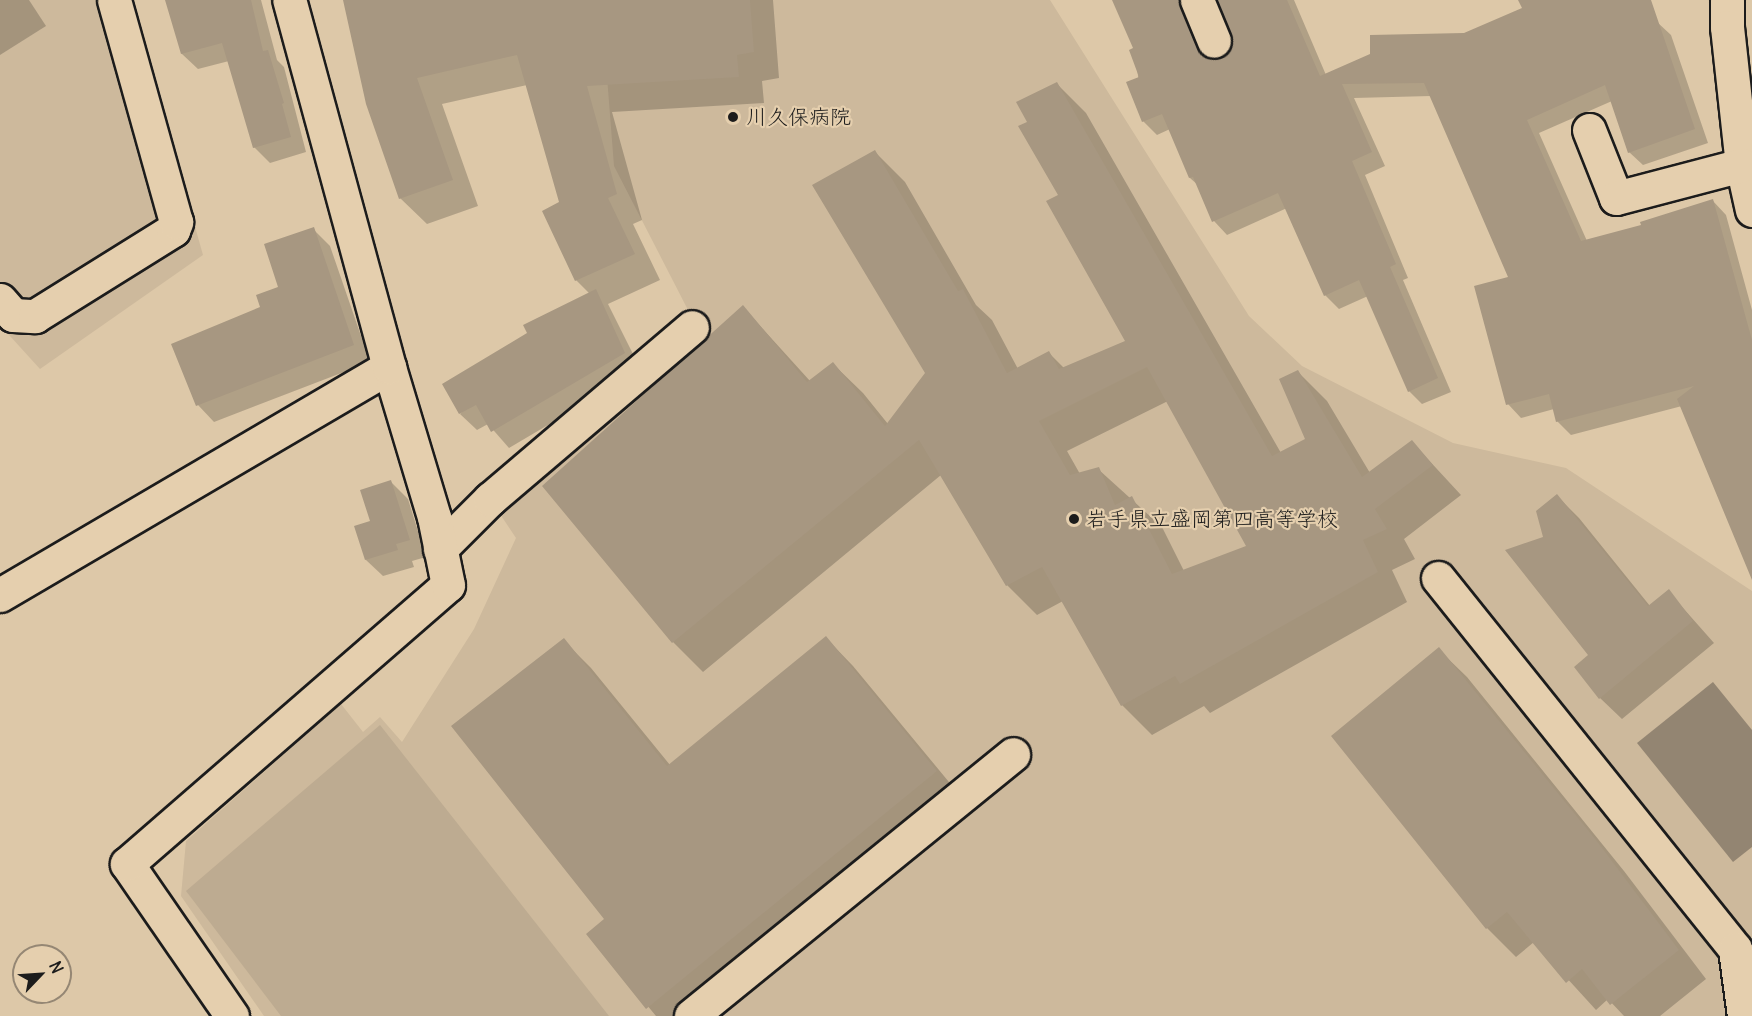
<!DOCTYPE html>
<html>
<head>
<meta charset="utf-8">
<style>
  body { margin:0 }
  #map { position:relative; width:1752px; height:1016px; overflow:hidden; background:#ddc8a8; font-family:Delius,"Klee One",sans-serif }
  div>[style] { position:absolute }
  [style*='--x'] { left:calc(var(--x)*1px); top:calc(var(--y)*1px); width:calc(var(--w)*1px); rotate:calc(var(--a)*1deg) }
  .built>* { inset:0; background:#cdb99c }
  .green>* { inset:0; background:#bdab91 }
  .water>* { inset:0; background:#938572 }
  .shadow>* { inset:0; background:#0003 }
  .building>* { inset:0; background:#a79781 }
  .roads { filter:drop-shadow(2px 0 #1c1c1c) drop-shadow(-2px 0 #1c1c1c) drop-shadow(0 2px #1c1c1c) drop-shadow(0 -2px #1c1c1c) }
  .minor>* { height:33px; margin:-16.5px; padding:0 16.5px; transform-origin:16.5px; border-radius:16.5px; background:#e5cfae }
  .dots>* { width:16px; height:16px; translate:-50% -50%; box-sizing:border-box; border:3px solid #e5cfae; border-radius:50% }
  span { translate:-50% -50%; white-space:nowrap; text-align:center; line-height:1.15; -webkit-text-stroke:4.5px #e5cfae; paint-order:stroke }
  .poi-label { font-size:21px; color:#1c1c1c }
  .left { translate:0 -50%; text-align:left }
  .north { position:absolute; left:12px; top:944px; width:60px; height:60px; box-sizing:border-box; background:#e5cfae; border:2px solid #958774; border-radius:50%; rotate:65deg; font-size:16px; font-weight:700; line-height:24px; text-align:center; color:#1c1c1c }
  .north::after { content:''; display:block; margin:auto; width:21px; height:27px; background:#1c1c1c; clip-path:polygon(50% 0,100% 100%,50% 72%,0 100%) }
</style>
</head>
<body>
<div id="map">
  <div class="built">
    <i style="clip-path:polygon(0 0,131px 0,203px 255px,40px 369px,0 325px)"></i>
    <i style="clip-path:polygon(601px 0,1050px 0,1249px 316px,1302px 366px,1453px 443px,1566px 468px,1752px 591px,1752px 1016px,264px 1016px,181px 896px,186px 841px,341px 704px,363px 732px,380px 717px,402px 742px,474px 629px,516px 538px,482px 487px,688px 310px,614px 166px)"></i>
  </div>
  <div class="green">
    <i style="clip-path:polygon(380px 725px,609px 1016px,281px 1016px,186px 891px)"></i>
  </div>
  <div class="water">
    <i style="clip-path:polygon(1713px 682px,1752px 730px,1752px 847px,1733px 862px,1637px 743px)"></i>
  </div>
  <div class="shadow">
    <i style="clip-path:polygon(0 0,29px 0,46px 26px,0 55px)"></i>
    <i style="clip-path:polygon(167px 0,261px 0,277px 60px,284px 67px,306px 152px,270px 163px,254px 147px,229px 61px,198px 69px,182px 54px)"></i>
    <i style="clip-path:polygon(344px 0,773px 0,779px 78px,762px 81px,764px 103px,612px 112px,642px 220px,633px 224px,660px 280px,608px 304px,641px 370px,509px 448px,488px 424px,477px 430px,460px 414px,529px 333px,590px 294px,576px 280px,561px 203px,527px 85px,442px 104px,478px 206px,427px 224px,400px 198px)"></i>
    <i style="clip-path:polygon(1113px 0,1199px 0,1191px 13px,1209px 60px,1221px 60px,1230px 54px,1234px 44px,1219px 0,1294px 0,1326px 75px,1465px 35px,1523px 9px,1520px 0,1574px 0,1657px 22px,1671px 35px,1708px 143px,1643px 165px,1629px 152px,1612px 101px,1539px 133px,1587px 241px,1642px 226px,1713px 201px,1726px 215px,1752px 310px,1752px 562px,1682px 406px,1571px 435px,1557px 421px,1554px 409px,1521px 418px,1508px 404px,1510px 278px,1431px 96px,1354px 98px,1385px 166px,1365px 175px,1408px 278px,1403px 280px,1451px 392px,1422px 404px,1409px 391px,1368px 296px,1339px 309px,1325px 295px,1287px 208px,1227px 235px,1214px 221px,1199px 186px,1190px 178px,1170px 129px,1157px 135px,1143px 121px,1135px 49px)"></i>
    <i style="clip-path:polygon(evenodd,1057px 84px,1086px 113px,1281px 453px,1307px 440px,1298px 372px,1327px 401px,1370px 473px,1412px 442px,1461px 495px,1404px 539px,1415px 559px,1392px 570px,1407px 602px,1210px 713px,1204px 706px,1152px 735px,1122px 705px,1063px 601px,1037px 615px,1007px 585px,941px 475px,703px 672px,673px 642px,544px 486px,743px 307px,810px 381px,833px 364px,863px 393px,888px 424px,927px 373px,875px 152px,905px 182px,976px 305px,992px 320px,1018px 369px,1049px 353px,1064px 368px,1128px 342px,1029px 123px,1057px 84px,1168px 401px,1249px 547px,1184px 571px,1162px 527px,1098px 469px,1080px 474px,1067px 451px,1168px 401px)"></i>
    <i style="clip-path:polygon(313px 229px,330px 246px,370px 362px,214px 422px,198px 405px,280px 288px)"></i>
    <i style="clip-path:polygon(391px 482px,408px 499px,426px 557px,412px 561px,414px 567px,383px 576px,366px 560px,372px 522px)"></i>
    <i style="clip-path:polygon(1557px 496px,1579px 518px,1650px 606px,1668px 591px,1714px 643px,1622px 719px,1600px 698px,1590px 655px,1545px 538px)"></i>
    <i style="clip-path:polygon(826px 638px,853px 666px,963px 799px,699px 1016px,656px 1016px,588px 934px,606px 919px,563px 640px,591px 668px,670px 765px)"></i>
    <i style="clip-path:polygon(1438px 649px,1467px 677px,1624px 871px,1706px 979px,1660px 1016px,1624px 1016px,1608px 999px,1596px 1010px,1534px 942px,1516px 957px,1487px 928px,1333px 736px)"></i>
  </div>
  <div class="building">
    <i style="clip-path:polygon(165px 0,251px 0,263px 51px,268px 50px,284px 103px,282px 104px,291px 137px,253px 148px,222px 43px,181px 54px)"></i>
    <i style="clip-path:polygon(343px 0,750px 0,754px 52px,737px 55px,739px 77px,587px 86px,617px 194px,608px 198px,635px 254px,575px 281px,542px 211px,559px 202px,517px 55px,417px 78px,453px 180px,399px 199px,366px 104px)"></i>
    <i style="clip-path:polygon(1112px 0,1179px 0,1197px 49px,1203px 56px,1212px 60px,1221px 58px,1228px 53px,1233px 43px,1217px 0,1287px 0,1320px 76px,1370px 54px,1370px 35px,1464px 33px,1522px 8px,1518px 0,1651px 0,1695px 129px,1628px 153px,1605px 85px,1527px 120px,1581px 241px,1641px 225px,1640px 222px,1713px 199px,1752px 340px,1752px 580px,1677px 399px,1694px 386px,1556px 422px,1549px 394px,1506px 405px,1474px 286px,1508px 277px,1424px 83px,1342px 84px,1372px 152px,1352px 161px,1396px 264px,1390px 267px,1438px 378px,1408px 392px,1359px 280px,1324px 296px,1278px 193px,1212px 222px,1193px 177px,1189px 178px,1162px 114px,1142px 122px,1126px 82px,1139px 77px,1129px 50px,1133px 48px)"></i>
    <i style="clip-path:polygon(evenodd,1057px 82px,1272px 456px,1305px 439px,1279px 379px,1298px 370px,1362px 477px,1412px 440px,1433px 465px,1375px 509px,1387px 529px,1363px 540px,1378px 572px,1180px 684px,1175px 676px,1121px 706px,1042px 567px,1006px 586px,919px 440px,672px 643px,542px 486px,743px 305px,807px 382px,833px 362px,885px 426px,925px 373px,812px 185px,875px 150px,958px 291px,963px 289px,1007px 373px,1049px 351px,1059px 369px,1125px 341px,1046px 201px,1058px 195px,1018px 126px,1027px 122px,1016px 102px,1057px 82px,1147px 367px,1246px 546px,1172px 574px,1132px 496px,1115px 505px,1099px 467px,1070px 475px,1039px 421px,1147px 367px)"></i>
    <i style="clip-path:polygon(314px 227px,354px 345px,196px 406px,171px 344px,260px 307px,256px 295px,278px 287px,264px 244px)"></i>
    <i style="clip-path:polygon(596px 289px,625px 353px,491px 432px,476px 405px,459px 414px,442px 384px,527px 333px,523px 325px)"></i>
    <i style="clip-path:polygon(391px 480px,410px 540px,396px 544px,398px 550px,365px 560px,354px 526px,370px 521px,360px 490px)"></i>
    <i style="clip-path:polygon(1557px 494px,1648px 606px,1669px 589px,1693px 621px,1599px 699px,1574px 667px,1588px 655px,1505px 550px,1543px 537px,1536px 511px)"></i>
    <i style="clip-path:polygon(826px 636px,937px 771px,646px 1009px,586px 934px,604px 919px,451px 726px,564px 638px,667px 766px)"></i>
    <i style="clip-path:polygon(1439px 647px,1596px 840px,1679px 950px,1610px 1005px,1582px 969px,1566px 983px,1507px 912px,1486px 929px,1331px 736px)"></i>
  </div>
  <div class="roads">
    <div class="minor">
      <i style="--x:1197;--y:0;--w:44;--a:67.5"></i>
      <i style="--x:1727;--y:0;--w:27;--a:90"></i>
      <i style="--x:1727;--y:27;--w:139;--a:83.8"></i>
      <i style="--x:1742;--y:165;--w:46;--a:77.5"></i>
      <i style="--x:1589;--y:130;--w:73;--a:68.3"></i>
      <i style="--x:1616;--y:198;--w:130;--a:-14.7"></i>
      <i style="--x:0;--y:300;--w:20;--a:49"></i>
      <i style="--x:13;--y:315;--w:22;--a:3"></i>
      <i style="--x:35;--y:316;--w:163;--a:-31.9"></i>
      <i style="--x:173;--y:230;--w:9;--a:-69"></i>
      <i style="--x:176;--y:222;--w:230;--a:-105.6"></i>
      <i style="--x:440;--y:549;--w:71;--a:-45"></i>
      <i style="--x:490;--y:499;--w:265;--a:-40.4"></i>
      <i style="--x:1438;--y:578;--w:475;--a:51.3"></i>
      <i style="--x:1735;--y:949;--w:68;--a:82.3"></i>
      <i style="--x:0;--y:595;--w:451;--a:-30.4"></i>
      <i style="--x:232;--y:1016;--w:185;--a:-124.6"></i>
      <i style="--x:127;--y:864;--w:425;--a:-41"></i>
      <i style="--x:448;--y:585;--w:69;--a:-101.6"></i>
      <i style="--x:434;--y:517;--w:157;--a:-106.7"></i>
      <i style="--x:389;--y:367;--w:380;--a:-105.2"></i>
      <i style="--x:691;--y:1016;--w:415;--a:-39.1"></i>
    </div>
  </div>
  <div class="dots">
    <i style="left:733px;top:117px;background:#1c1c1c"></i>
    <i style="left:1074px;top:519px;background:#1c1c1c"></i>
  </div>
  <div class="poi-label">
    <span class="left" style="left:746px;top:117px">川久保病院</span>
    <span class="left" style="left:1086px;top:519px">岩手県立盛岡第四高等学校</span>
  </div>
  <div class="north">N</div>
</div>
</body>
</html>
